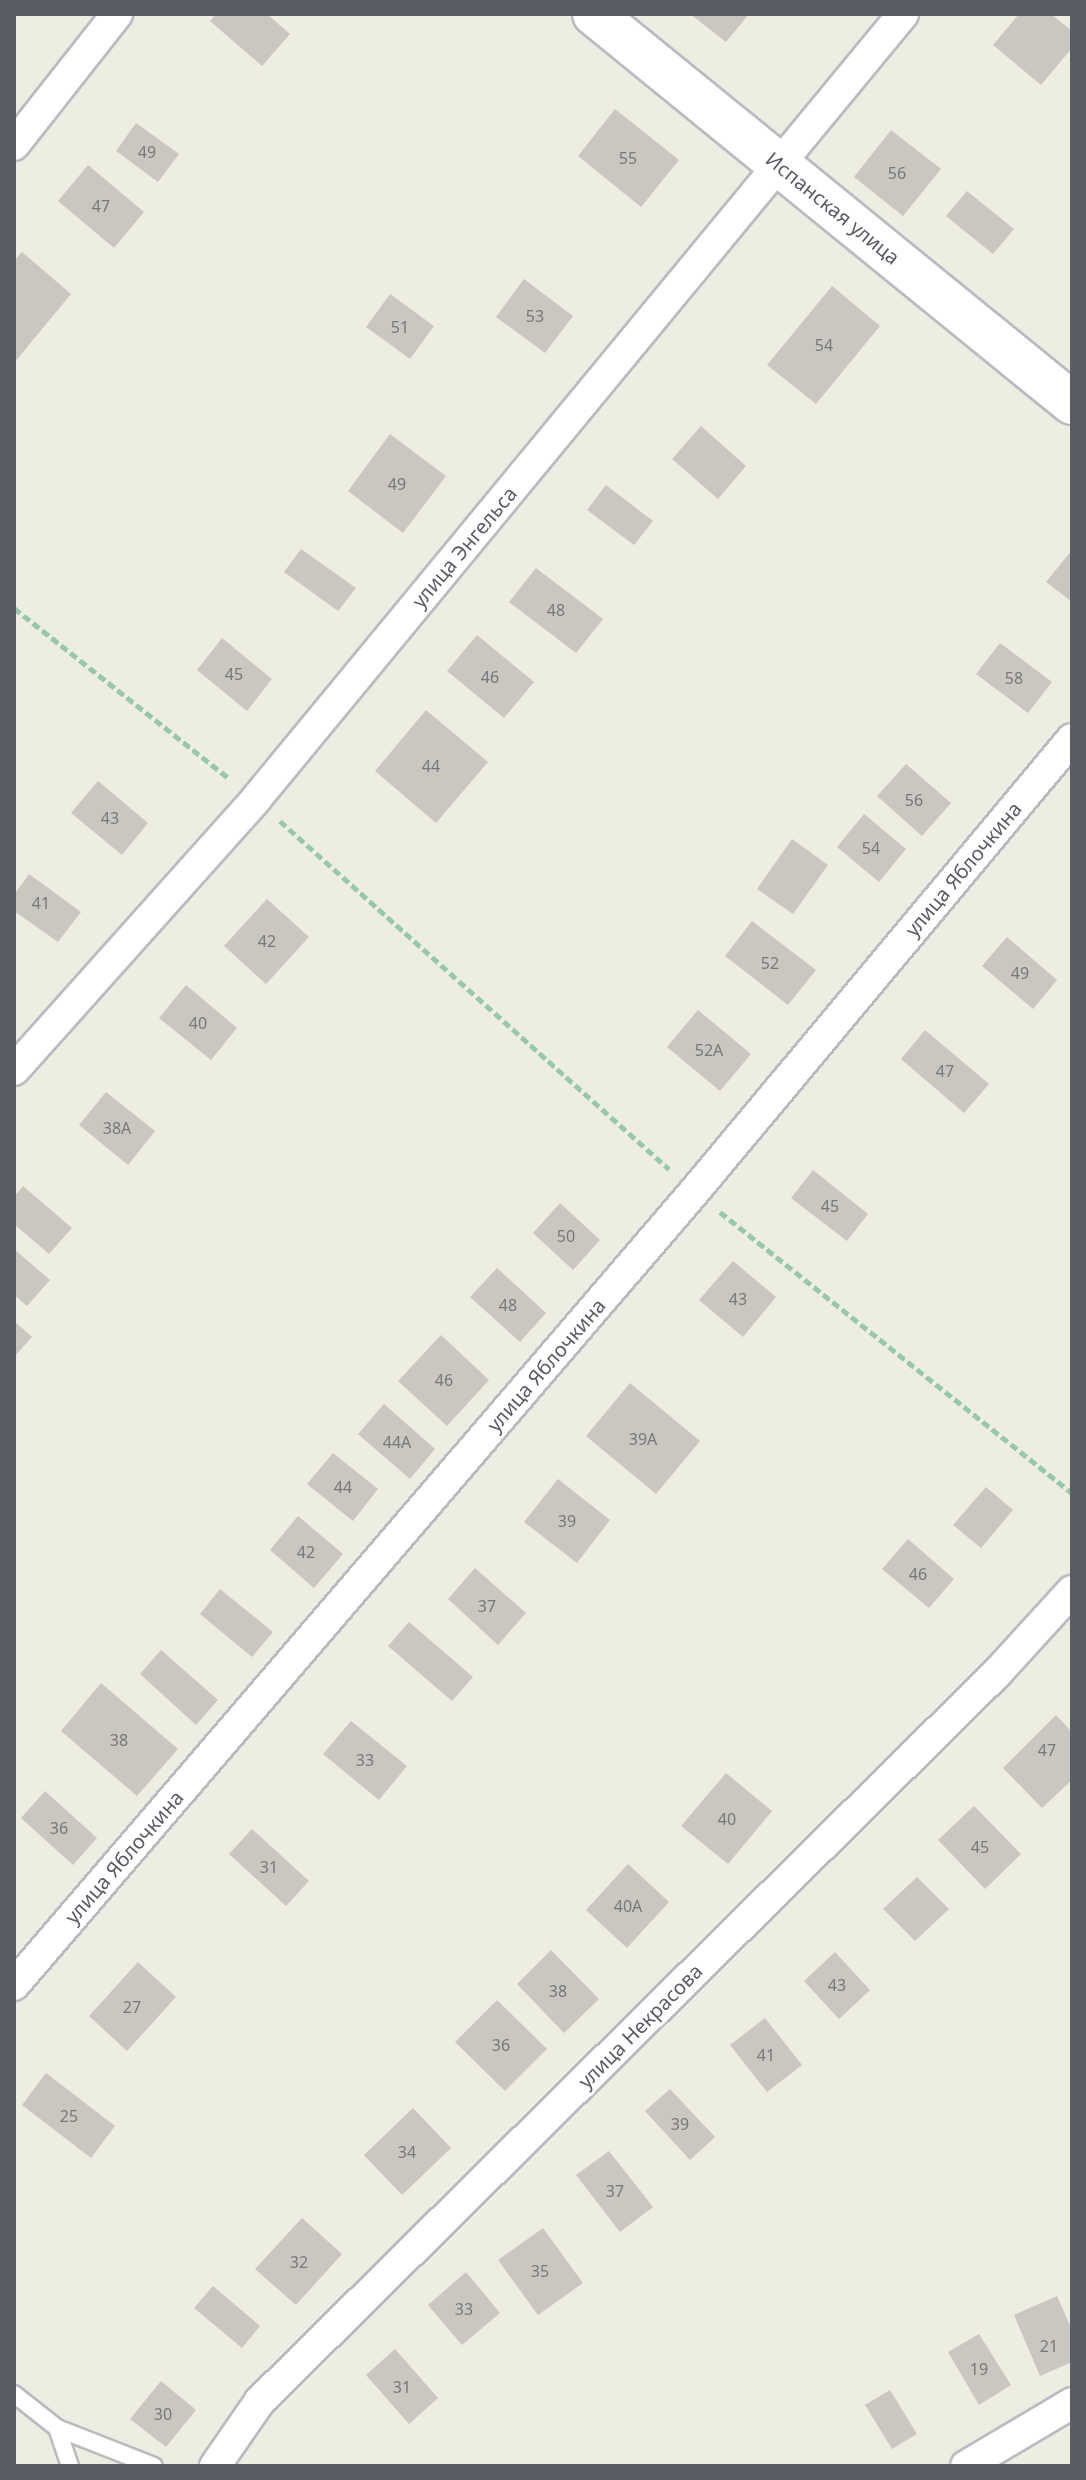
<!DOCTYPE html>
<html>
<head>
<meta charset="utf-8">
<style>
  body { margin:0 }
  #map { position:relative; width:1086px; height:2480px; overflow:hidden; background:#eeede2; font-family:"Noto Sans",sans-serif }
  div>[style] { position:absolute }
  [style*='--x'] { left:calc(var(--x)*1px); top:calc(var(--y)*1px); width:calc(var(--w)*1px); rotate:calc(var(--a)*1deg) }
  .building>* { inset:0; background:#c9c7bf }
  .path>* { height:5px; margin-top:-2.5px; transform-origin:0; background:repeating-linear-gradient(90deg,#95c8ac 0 8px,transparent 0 12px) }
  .roads { filter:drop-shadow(2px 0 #babbc1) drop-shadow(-2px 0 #babbc1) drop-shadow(0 2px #babbc1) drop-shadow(0 -2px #babbc1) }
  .lane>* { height:16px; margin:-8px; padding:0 8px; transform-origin:8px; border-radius:8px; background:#fff }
  .street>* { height:30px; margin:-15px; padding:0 15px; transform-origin:15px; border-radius:15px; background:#fff }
  .secondary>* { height:42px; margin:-21px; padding:0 21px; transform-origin:21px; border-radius:21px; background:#fff }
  span { translate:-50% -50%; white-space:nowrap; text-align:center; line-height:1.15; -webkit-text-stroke:6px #fff; paint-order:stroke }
  .number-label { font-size:16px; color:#76787a }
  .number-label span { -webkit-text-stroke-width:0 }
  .street-label { font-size:20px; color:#5a5d63 }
  .frame { position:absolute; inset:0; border:16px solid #5a5d63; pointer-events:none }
</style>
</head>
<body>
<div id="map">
  <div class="building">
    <i style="clip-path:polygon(216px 14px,267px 14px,290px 34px,262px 66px,210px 21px)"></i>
    <i style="clip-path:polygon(690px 14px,749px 14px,726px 42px)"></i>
    <i style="clip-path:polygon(1019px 14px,1051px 14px,1072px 31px,1072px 48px,1041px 85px,993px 45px)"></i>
    <i style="clip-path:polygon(615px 109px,679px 160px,641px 207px,578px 156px)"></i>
    <i style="clip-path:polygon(136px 123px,179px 154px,158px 182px,116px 151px)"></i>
    <i style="clip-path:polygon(891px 130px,941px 169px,903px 216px,854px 177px)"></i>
    <i style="clip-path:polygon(88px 165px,144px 212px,114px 248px,58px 201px)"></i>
    <i style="clip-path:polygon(967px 191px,1014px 229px,993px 254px,946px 216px)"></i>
    <i style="clip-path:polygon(22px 252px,71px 294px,14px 363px,14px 261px)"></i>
    <i style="clip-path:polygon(524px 279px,573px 316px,545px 353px,496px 317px)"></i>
    <i style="clip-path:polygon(832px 286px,880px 326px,816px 404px,767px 365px)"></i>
    <i style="clip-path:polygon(390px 294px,434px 326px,410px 359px,366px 327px)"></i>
    <i style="clip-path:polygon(701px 426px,746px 466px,718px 499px,672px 459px)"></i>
    <i style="clip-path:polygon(390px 434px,446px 476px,403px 533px,348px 491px)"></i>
    <i style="clip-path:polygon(606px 485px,653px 521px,634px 545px,587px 510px)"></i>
    <i style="clip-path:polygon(301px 549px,356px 588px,338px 611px,284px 572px)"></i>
    <i style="clip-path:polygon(1072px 550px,1072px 602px,1046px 582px)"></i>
    <i style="clip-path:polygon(536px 568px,603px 619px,576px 653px,509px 602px)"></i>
    <i style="clip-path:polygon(477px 635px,534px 682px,504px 718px,447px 671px)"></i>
    <i style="clip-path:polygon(222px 638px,272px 679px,247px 711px,197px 670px)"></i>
    <i style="clip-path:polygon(1000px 643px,1052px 682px,1028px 713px,976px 674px)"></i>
    <i style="clip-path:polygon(426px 710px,488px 762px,436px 823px,375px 771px)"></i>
    <i style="clip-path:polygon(906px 764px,951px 803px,922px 836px,877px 796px)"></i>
    <i style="clip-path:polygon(98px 781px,148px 823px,122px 855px,71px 813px)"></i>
    <i style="clip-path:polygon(864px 814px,906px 849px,879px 882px,837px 847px)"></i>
    <i style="clip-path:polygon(792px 839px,828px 865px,793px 914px,757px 889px)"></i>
    <i style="clip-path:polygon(29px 874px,81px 912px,58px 942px,14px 911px,14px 895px)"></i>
    <i style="clip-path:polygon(267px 899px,309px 937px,266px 984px,224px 946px)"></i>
    <i style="clip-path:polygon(752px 921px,816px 970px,788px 1005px,725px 956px)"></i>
    <i style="clip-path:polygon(1007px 937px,1057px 980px,1033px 1009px,982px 966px)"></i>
    <i style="clip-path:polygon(186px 985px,237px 1028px,211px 1060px,159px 1018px)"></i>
    <i style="clip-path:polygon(698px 1010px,751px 1054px,720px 1091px,667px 1047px)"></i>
    <i style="clip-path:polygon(925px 1030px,989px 1084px,964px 1113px,901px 1059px)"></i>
    <i style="clip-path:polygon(106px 1092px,155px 1131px,128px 1165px,79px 1125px)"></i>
    <i style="clip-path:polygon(813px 1170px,868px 1214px,847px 1241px,791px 1198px)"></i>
    <i style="clip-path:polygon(23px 1186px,72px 1228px,49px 1254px,14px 1224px,14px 1197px)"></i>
    <i style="clip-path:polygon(560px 1203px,600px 1240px,573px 1270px,533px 1233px)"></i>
    <i style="clip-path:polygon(14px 1249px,50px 1280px,27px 1306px,14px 1295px)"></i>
    <i style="clip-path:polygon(733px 1261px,776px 1297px,743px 1337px,699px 1300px)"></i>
    <i style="clip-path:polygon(497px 1268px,546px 1313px,520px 1342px,470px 1297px)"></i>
    <i style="clip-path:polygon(14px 1321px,32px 1337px,14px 1357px)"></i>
    <i style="clip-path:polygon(441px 1335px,489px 1380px,447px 1426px,398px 1381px)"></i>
    <i style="clip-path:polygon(630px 1383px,700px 1441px,656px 1494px,586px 1436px)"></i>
    <i style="clip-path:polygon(384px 1404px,435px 1449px,410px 1479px,358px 1434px)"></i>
    <i style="clip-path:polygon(333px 1453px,378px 1489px,353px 1521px,307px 1484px)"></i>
    <i style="clip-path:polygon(558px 1479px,610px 1520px,577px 1563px,524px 1522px)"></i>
    <i style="clip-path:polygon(986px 1487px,1013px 1510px,981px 1548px,953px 1525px)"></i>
    <i style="clip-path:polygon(298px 1516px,343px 1554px,314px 1588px,270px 1550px)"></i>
    <i style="clip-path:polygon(908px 1539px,954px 1579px,929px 1608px,882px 1569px)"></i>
    <i style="clip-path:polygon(475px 1568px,526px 1613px,498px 1645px,448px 1599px)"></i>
    <i style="clip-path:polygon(220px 1589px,273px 1632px,252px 1657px,200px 1614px)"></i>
    <i style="clip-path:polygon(409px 1622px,473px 1677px,452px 1701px,388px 1646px)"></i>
    <i style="clip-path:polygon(161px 1650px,218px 1700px,196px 1725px,140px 1674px)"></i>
    <i style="clip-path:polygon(101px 1683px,178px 1749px,137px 1796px,61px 1731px)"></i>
    <i style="clip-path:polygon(1056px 1715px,1072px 1732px,1072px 1780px,1042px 1808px,1003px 1768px)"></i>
    <i style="clip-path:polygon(351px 1721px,407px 1766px,379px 1800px,323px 1754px)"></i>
    <i style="clip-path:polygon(726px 1773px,772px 1811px,728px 1864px,681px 1826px)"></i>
    <i style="clip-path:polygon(45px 1791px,97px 1838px,73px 1865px,21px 1818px)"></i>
    <i style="clip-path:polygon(974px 1806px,1021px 1854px,985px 1889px,938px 1840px)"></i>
    <i style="clip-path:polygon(252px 1829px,309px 1881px,286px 1906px,229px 1854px)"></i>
    <i style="clip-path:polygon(628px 1864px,669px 1902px,627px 1948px,586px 1910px)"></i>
    <i style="clip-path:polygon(917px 1877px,949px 1909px,915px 1941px,883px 1909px)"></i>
    <i style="clip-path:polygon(551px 1950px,599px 1999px,564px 2033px,517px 1984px)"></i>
    <i style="clip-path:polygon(835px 1952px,870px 1990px,839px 2019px,804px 1981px)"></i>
    <i style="clip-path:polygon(138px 1962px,176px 1997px,127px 2051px,89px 2016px)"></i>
    <i style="clip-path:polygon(497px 2000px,547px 2049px,505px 2091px,455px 2042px)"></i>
    <i style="clip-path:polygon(765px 2018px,802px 2065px,767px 2092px,730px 2045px)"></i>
    <i style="clip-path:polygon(46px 2073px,115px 2126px,91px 2158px,22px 2105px)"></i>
    <i style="clip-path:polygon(670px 2089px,715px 2137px,690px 2160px,645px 2111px)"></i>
    <i style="clip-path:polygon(413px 2108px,451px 2148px,402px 2195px,364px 2155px)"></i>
    <i style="clip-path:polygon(609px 2151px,653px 2207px,620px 2232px,576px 2175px)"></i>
    <i style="clip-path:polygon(302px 2218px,342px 2254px,296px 2305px,255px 2269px)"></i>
    <i style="clip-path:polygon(543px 2228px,583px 2283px,538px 2315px,498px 2260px)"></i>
    <i style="clip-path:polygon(466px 2272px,500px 2313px,462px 2345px,428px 2305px)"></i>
    <i style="clip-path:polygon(213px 2286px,260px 2326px,242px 2348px,194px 2308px)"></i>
    <i style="clip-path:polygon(1057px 2296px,1072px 2330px,1072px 2362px,1040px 2376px,1014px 2315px)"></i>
    <i style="clip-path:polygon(979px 2334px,1011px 2385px,979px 2405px,948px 2352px)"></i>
    <i style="clip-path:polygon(395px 2349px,438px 2398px,409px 2424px,366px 2375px)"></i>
    <i style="clip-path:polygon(161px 2381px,196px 2410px,166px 2447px,130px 2419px)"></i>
    <i style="clip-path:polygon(890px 2390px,917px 2434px,892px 2449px,865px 2405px)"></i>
  </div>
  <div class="path">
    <i style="--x:14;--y:608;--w:275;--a:38.4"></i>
    <i style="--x:280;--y:821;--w:522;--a:41.82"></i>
    <i style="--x:720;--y:1212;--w:450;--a:38.6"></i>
  </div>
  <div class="roads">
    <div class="lane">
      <i style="--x:14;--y:2394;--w:55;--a:38.3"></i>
      <i style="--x:57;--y:2428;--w:104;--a:21.4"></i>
      <i style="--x:57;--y:2428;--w:40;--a:71.1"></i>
    </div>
    <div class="street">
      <i style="--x:14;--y:145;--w:167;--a:-51.8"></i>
      <i style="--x:14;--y:1070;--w:363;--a:-48.2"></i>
      <i style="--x:256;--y:799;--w:1017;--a:-50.5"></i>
      <i style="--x:14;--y:1985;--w:1045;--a:-49.39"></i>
      <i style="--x:694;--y:1192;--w:590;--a:-50.16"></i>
      <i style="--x:215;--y:2466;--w:79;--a:-55.3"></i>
      <i style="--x:260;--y:2401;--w:1036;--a:-44.65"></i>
      <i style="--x:997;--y:1673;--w:111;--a:-47.6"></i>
      <i style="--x:966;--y:2466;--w:123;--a:-30.7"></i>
    </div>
    <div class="secondary">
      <i style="--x:594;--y:14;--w:616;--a:39.14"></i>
    </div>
  </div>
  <div class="number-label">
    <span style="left:147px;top:152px">49</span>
    <span style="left:628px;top:158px">55</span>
    <span style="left:897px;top:173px">56</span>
    <span style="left:101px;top:206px">47</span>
    <span style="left:535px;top:316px">53</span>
    <span style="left:400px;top:327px">51</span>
    <span style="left:824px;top:345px">54</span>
    <span style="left:397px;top:484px">49</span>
    <span style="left:556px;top:610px">48</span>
    <span style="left:234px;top:674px">45</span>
    <span style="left:490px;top:677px">46</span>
    <span style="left:1014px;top:678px">58</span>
    <span style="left:431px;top:766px">44</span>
    <span style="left:914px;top:800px">56</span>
    <span style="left:110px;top:818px">43</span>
    <span style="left:871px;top:848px">54</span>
    <span style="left:41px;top:903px">41</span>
    <span style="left:267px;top:941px">42</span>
    <span style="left:770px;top:963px">52</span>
    <span style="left:1020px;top:973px">49</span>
    <span style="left:198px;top:1023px">40</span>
    <span style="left:709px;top:1050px">52А</span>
    <span style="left:945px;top:1071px">47</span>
    <span style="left:117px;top:1128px">38А</span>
    <span style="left:830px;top:1206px">45</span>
    <span style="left:566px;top:1236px">50</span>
    <span style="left:738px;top:1299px">43</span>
    <span style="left:508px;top:1305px">48</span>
    <span style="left:444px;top:1380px">46</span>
    <span style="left:643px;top:1439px">39А</span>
    <span style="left:397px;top:1442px">44А</span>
    <span style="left:343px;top:1487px">44</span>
    <span style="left:567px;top:1521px">39</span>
    <span style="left:306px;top:1552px">42</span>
    <span style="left:918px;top:1574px">46</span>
    <span style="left:487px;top:1606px">37</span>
    <span style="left:119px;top:1740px">38</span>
    <span style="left:1047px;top:1750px">47</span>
    <span style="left:365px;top:1760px">33</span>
    <span style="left:727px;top:1819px">40</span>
    <span style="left:59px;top:1828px">36</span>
    <span style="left:980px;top:1847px">45</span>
    <span style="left:269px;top:1867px">31</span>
    <span style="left:628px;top:1906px">40А</span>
    <span style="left:837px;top:1985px">43</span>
    <span style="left:558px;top:1991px">38</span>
    <span style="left:132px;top:2007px">27</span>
    <span style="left:501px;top:2045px">36</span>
    <span style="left:766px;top:2055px">41</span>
    <span style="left:69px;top:2116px">25</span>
    <span style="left:680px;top:2124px">39</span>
    <span style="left:407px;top:2152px">34</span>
    <span style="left:615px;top:2191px">37</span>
    <span style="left:299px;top:2262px">32</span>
    <span style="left:540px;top:2271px">35</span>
    <span style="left:464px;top:2309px">33</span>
    <span style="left:1049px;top:2346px">21</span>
    <span style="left:979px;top:2369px">19</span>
    <span style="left:402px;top:2387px">31</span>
    <span style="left:163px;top:2414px">30</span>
  </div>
  <div class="street-label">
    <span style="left:833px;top:208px;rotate:39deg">Испанская улица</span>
    <span style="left:464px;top:547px;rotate:-50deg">улица Энгельса</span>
    <span style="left:963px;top:869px;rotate:-50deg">улица Яблочкина</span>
    <span style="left:546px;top:1365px;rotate:-49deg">улица Яблочкина</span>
    <span style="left:124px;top:1857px;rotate:-49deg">улица Яблочкина</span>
    <span style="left:640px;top:2026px;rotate:-45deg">улица Некрасова</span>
  </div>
  <div class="frame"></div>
</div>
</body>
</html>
